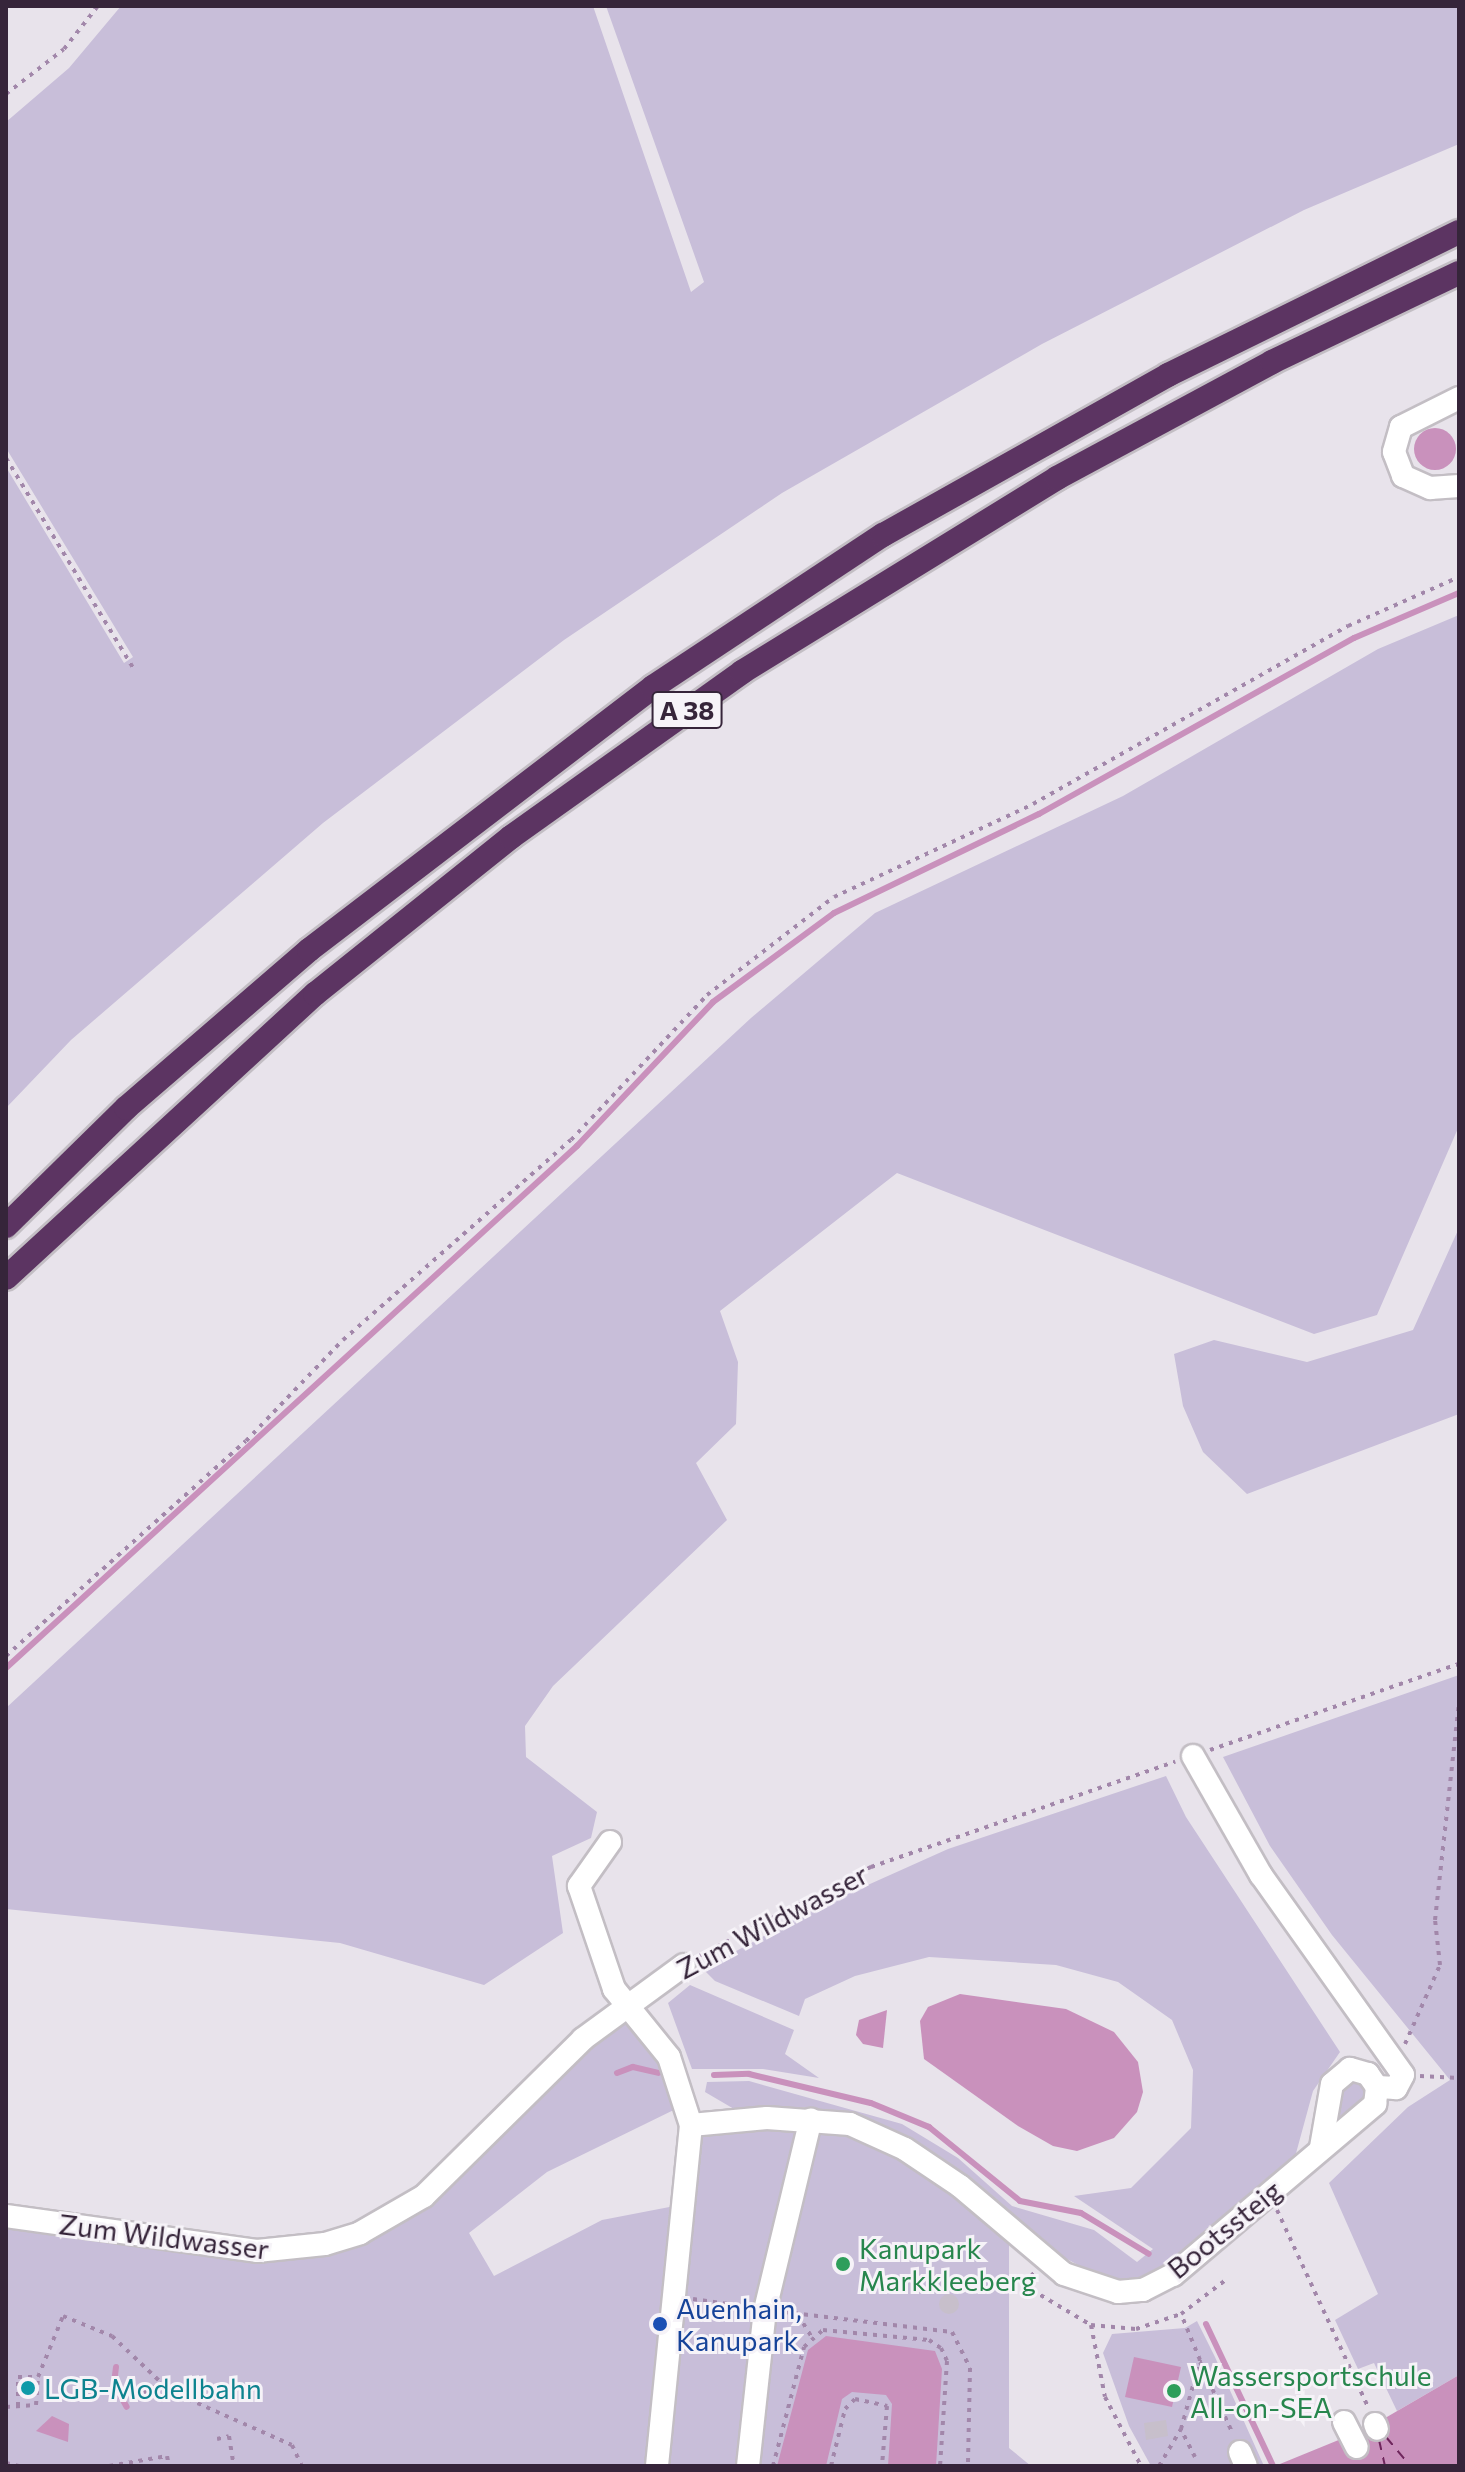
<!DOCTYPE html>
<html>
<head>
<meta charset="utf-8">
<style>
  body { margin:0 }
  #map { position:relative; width:1465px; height:2472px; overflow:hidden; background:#e8e3eb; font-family:Commissioner,sans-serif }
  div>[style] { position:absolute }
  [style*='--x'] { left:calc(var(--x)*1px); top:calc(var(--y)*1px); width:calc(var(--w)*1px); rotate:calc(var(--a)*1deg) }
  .green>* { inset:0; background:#c8bed9 }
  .water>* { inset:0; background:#c991bc }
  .round { border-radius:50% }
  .stream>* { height:6px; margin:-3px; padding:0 3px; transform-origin:3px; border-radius:3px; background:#c991bc }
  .ferry>* { height:2px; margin-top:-1px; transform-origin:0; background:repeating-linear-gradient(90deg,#6e265c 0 10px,transparent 0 18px) }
  .building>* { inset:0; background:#c7bfcb }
  .path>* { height:4px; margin-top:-2px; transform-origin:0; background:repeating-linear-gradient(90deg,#a287aa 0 4px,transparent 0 10px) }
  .roads { filter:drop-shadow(2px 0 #c3bec4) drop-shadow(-2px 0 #c3bec4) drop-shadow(0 2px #c3bec4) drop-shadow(0 -2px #c3bec4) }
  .minor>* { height:22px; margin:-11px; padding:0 11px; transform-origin:11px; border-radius:11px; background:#fff }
  .highway>* { height:24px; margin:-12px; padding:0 12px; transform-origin:12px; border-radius:12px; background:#5c3462 }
  .dots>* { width:22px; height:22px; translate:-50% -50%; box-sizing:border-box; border:4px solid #f6f3f8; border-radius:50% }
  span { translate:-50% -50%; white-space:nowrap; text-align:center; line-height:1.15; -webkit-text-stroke:6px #f6f3f8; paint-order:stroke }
  .shield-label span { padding:2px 6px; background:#f6f3f8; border:2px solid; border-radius:6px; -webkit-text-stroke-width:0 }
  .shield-label { font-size:26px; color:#36253a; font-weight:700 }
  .street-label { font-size:28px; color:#36253a }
  .leisure-label { font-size:28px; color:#27864d }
  .left { translate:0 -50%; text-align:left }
  .transit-label { font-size:28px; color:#164399 }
  .culture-label { font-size:28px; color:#0d838f }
  .frame { position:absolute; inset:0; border:8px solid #36253a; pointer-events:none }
</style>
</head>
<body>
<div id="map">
  <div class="green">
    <i style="clip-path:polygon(121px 6px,593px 6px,691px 292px,704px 282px,606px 6px,1459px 6px,1459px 144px,1304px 210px,1042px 344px,782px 493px,564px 640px,323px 823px,71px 1040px,6px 1108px,6px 467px,124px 663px,133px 657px,6px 448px,6px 122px,69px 68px)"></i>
    <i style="clip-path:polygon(1459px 615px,1459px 1126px,1377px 1315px,1314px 1334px,897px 1173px,720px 1311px,738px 1362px,736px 1424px,696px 1463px,727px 1520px,553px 1686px,525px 1726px,526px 1757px,597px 1812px,591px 1838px,552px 1856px,563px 1933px,484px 1985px,340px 1943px,6px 1909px,6px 1708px,751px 1018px,875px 913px,1123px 796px,1378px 649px)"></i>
    <i style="clip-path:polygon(1459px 1228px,1459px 1414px,1247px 1494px,1203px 1452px,1183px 1406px,1174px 1354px,1214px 1340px,1307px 1362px,1413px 1330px)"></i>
    <i style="clip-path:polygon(1459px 1675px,1459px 2375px,1397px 2411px,1374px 2363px,1358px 2369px,1335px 2320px,1378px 2294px,1329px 2183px,1408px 2107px,1450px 2080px,1332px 1935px,1270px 1846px,1223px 1757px)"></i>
    <i style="clip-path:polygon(1166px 1776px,1186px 1817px,1340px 2052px,1313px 2091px,1295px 2157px,1167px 2266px,1128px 2283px,1108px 2281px,1050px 2250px,909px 2139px,864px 2117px,805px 2107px,734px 2109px,705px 2092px,707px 2082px,749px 2081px,902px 2124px,958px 2158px,1012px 2206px,1094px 2230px,1137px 2262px,1153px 2249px,1074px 2196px,1131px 2188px,1191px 2128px,1193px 2070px,1172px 2020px,1118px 1982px,1056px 1965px,929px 1957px,855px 1976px,805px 1999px,799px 2016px,715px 1981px,703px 1969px,812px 1910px,948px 1849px)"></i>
    <i style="clip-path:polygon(690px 1985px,794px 2030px,785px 2054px,819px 2078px,763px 2069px,692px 2069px,668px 2003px)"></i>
    <i style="clip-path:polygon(628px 2007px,688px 2103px,547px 2172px,469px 2233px,494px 2276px,602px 2220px,685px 2204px,691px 2125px,850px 2124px,1009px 2231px,1009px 2448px,1031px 2466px,6px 2466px,6px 2216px,257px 2251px,394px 2217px)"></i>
    <i style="clip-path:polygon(1350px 2081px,1361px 2083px,1367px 2096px,1343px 2119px,1337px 2115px,1340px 2091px)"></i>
    <i style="clip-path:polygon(1197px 2321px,1215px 2357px,1264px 2466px,1151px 2466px,1129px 2426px,1103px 2353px,1112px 2334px,1185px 2328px)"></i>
  </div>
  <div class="water">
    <i class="round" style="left:1414px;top:428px;width:42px;height:42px"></i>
    <i style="clip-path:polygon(960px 1994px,1066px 2009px,1114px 2032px,1138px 2062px,1143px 2092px,1137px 2112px,1114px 2138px,1077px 2151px,1053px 2146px,1018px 2126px,924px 2059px,920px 2021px,928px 2007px)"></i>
    <i style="clip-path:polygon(887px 2010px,883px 2048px,863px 2044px,856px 2035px,859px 2020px)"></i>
    <i style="clip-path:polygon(826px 2336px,935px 2351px,942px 2369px,936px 2466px,888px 2466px,892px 2404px,886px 2395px,852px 2392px,842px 2399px,826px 2466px,777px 2466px,808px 2350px)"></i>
    <i style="clip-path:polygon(1134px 2357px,1181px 2367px,1172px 2407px,1125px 2397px)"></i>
    <i style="clip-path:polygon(1459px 2375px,1459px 2466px,1275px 2466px,1368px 2428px)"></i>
    <i style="clip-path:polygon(52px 2416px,69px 2424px,68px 2442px,36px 2431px)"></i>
  </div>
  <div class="stream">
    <i style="--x:6;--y:1668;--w:774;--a:-42.43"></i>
    <i style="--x:577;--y:1146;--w:198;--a:-46.6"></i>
    <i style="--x:713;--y:1002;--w:150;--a:-36.3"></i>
    <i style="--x:834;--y:913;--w:228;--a:-25.8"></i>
    <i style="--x:1039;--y:814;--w:361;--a:-29.2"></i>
    <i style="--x:1354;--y:638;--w:114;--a:-23.2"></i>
    <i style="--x:617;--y:2073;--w:17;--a:-21"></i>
    <i style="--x:633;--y:2067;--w:26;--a:13"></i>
    <i style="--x:714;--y:2075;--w:35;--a:-2"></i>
    <i style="--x:749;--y:2074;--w:125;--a:13.4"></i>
    <i style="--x:871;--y:2103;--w:63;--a:22.5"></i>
    <i style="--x:929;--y:2127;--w:117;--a:39.1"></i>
    <i style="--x:1020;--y:2201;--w:62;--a:11.1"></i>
    <i style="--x:1081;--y:2213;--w:79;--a:31.1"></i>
    <i style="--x:1206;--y:2324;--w:157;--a:64.7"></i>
    <i style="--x:116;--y:2367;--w:17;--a:97"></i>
    <i style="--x:114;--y:2384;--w:26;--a:61"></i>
  </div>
  <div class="ferry">
    <i style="--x:1386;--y:2437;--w:38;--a:50"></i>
    <i style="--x:1379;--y:2440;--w:27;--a:77"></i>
  </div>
  <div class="building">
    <i class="round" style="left:939px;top:2294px;width:20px;height:20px"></i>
    <i style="clip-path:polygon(1166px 2420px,1168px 2436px,1146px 2440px,1144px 2423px)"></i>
  </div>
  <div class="path">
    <i style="--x:6;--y:94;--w:73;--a:-37.8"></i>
    <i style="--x:64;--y:49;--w:55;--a:-51.7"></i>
    <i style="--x:6;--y:458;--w:245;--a:58.8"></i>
    <i style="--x:6;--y:1656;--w:322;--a:-41.9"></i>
    <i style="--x:246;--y:1441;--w:140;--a:-46.2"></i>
    <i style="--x:343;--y:1340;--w:303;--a:-41.3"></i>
    <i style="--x:571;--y:1140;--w:199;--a:-46.8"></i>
    <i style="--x:707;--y:995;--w:160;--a:-37.7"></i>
    <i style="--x:834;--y:897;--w:220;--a:-25"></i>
    <i style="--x:1033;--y:804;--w:362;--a:-29.5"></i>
    <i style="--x:1348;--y:626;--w:121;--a:-23.8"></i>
    <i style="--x:1210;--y:1750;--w:263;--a:-19.1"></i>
    <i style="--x:699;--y:1956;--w:194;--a:-27.4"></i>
    <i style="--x:871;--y:1867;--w:322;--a:-19.1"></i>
    <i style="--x:1405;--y:2044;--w:86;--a:-66.1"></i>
    <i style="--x:1440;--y:1965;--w:45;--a:-96.3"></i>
    <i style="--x:1435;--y:1920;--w:218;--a:-83.7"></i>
    <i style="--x:1420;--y:2076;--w:39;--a:3"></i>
    <i style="--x:1277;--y:2210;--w:215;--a:65.2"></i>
    <i style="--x:1034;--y:2273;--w:13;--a:135"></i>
    <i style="--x:1025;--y:2282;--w:11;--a:49"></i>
    <i style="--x:1032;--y:2290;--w:69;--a:30.7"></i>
    <i style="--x:1091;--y:2325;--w:73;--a:79"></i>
    <i style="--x:1105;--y:2397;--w:78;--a:62.4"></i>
    <i style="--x:693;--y:2299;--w:56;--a:8.3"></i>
    <i style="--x:784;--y:2312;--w:169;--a:6.8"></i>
    <i style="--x:952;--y:2332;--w:40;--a:63.4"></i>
    <i style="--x:970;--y:2368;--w:98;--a:91.2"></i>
    <i style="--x:798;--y:2315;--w:25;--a:58"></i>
    <i style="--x:1091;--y:2325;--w:45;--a:5.1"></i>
    <i style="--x:1136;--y:2329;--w:47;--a:-18.4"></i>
    <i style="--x:1200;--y:2362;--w:79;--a:65.4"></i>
    <i style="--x:144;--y:2393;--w:20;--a:-30"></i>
    <i style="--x:18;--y:2406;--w:29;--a:-90"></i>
    <i style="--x:18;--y:2377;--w:20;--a:0"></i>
    <i style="--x:6;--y:2407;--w:30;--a:-4"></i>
    <i style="--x:36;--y:2405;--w:28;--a:-86"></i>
    <i style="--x:38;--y:2377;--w:66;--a:-67.7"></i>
    <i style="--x:63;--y:2316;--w:53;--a:22.2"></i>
    <i style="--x:112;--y:2336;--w:80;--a:43.5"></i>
    <i style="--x:170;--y:2391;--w:133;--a:23.9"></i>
    <i style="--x:292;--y:2445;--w:23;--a:65"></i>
    <i style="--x:217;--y:2439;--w:12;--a:-14"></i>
    <i style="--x:229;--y:2436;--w:30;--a:81"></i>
    <i style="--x:1195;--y:2457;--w:31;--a:-117"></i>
    <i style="--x:1181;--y:2429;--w:72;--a:-74.6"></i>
    <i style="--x:1200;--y:2360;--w:50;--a:-112.4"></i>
    <i style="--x:1181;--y:2314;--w:58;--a:-37.3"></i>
    <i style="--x:6;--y:2463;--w:13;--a:13"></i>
    <i style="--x:109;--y:2466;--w:59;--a:-9.8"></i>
    <i style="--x:167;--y:2456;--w:10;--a:79"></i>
    <i style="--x:773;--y:2466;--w:123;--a:-75.4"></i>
    <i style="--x:804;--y:2347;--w:25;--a:-42"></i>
    <i style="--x:823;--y:2330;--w:106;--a:5.4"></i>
    <i style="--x:929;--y:2340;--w:14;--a:34"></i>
    <i style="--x:941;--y:2348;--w:14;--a:65"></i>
    <i style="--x:947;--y:2361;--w:105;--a:93.8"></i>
    <i style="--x:831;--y:2466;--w:59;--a:-76.2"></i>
    <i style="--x:845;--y:2409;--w:14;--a:-45"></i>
    <i style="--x:855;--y:2399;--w:33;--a:12"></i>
    <i style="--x:887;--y:2406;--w:60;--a:94.8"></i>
    <i style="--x:1159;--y:2466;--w:43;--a:-59.3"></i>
  </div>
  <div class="roads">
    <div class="minor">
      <i style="--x:1459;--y:398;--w:65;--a:153.4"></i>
      <i style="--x:1401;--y:427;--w:26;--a:106"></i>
      <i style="--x:1394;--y:452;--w:26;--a:69"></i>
      <i style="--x:1403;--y:476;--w:30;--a:24"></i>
      <i style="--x:1430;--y:488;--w:29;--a:-4"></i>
      <i style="--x:1193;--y:1756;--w:137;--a:60.3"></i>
      <i style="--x:1261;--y:1875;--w:245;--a:54.6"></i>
      <i style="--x:1403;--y:2075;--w:15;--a:118"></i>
      <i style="--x:1396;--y:2088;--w:19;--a:-177"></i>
      <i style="--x:610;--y:1842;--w:54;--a:125.2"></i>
      <i style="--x:579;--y:1886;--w:109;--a:71.2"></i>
      <i style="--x:614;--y:1989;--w:87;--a:51"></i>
      <i style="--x:669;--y:2057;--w:71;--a:72.1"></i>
      <i style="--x:691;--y:2125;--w:343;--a:95.7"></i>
      <i style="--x:691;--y:2125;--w:76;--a:-5.3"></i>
      <i style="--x:767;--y:2118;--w:83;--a:4.1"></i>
      <i style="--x:850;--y:2124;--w:60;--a:24.4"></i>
      <i style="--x:905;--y:2149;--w:66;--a:33.9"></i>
      <i style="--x:960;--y:2186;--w:136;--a:40.2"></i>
      <i style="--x:1064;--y:2274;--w:57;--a:18.4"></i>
      <i style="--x:1118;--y:2292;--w:25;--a:-5"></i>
      <i style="--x:1143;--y:2290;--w:34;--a:-27"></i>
      <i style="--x:1173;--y:2275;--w:265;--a:-40.2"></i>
      <i style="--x:1375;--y:2104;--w:17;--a:-83"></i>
      <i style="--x:1377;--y:2087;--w:16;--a:-125"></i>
      <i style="--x:1368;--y:2074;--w:19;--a:-164"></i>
      <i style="--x:1350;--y:2069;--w:23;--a:140"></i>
      <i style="--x:1332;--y:2084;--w:64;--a:99.9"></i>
      <i style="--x:6;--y:2216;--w:253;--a:7.9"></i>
      <i style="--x:257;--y:2251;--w:68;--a:-5.9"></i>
      <i style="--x:325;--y:2244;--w:37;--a:-17"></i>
      <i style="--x:360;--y:2233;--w:74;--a:-30"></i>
      <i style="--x:424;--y:2196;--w:223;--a:-44.6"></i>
      <i style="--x:583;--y:2039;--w:125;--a:-36.2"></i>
      <i style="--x:1344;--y:2422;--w:28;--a:63"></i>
      <i style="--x:1375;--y:2424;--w:5;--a:68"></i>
      <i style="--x:1240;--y:2452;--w:15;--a:67"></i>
      <i style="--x:748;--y:2466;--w:157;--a:-83.8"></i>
      <i style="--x:765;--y:2310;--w:196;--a:-76.5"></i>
    </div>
    <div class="highway">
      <i style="--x:6;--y:1226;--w:168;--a:-44.5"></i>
      <i style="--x:126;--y:1108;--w:242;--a:-40.8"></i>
      <i style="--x:309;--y:950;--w:433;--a:-37.4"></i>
      <i style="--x:653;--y:687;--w:276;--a:-33.5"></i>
      <i style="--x:883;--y:535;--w:327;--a:-29.3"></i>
      <i style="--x:1168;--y:375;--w:324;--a:-26.2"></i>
      <i style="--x:6;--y:1278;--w:420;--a:-42.6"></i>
      <i style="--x:315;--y:994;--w:251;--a:-38.7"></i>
      <i style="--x:511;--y:837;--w:284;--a:-35.5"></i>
      <i style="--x:742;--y:672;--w:370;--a:-31.6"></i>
      <i style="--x:1057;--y:478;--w:244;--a:-28.3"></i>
      <i style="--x:1272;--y:362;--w:207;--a:-25.5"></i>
    </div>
  </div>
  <div class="dots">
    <i style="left:843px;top:2264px;background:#2e9e5b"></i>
    <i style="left:660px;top:2324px;background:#1a4fb4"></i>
    <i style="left:28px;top:2388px;background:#0f9aa8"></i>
    <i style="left:1174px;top:2391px;background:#2e9e5b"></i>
  </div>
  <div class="shield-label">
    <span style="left:687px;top:710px">A 38</span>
  </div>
  <div class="street-label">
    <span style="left:772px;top:1921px;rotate:-28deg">Zum Wildwasser</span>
    <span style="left:1224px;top:2229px;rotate:-39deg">Bootssteig</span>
    <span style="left:164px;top:2236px;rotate:7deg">Zum Wildwasser</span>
  </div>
  <div class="leisure-label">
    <span class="left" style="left:859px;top:2264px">Kanupark<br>Markkleeberg</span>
    <span class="left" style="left:1190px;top:2391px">Wassersportschule<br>All-on-SEA</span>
  </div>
  <div class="transit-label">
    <span class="left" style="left:676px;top:2324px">Auenhain,<br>Kanupark</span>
  </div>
  <div class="culture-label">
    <span class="left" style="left:44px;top:2388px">LGB-Modellbahn</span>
  </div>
  <div class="frame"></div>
</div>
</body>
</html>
